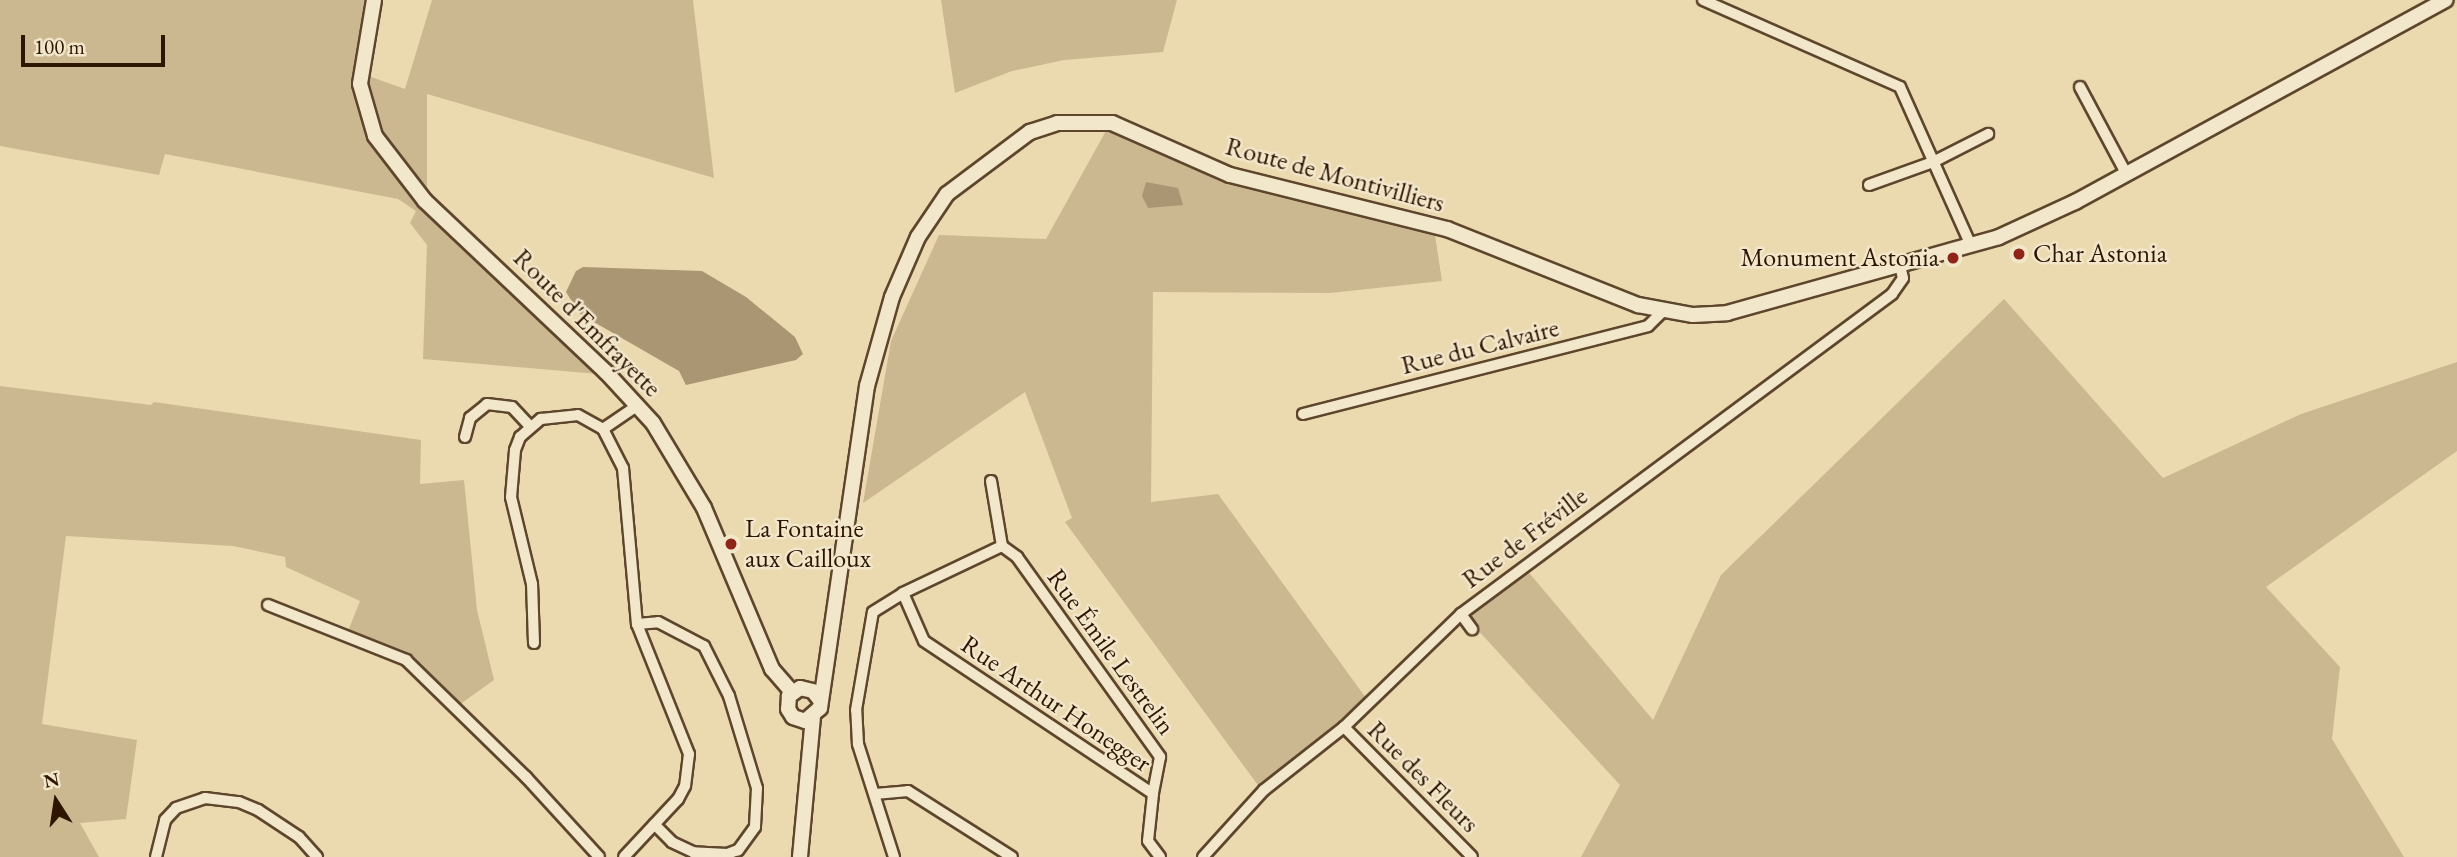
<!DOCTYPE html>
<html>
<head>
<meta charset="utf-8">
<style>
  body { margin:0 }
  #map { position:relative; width:2457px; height:857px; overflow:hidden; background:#ebd9af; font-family:"EB Garamond",serif }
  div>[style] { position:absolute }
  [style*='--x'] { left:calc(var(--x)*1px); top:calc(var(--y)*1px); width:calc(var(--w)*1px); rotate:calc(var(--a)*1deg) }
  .green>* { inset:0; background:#cbb891 }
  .water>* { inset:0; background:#ab9674 }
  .roads { filter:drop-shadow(2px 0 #5d462c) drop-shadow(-2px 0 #5d462c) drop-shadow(0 2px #5d462c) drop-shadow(0 -2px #5d462c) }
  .street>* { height:10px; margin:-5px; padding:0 5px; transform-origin:5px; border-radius:5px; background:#f2e6cb }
  .secondary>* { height:14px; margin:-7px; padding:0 7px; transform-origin:7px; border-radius:7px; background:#f2e6cb }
  .dots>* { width:19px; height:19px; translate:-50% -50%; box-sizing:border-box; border:4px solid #f2e6cb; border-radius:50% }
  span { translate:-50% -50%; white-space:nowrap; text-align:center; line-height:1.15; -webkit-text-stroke:5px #f2e6cb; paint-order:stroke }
  .street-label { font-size:26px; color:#2e1500 }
  .poi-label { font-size:26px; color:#2e1500 }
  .left { translate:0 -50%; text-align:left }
  .right { translate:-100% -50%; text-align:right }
  .north { position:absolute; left:21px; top:766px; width:70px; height:70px; -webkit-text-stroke:5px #f2e6cb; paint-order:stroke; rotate:348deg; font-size:19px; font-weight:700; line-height:28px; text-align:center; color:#2e1500 }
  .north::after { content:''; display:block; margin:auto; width:24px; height:32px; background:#2e1500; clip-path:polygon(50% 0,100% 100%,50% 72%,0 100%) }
  .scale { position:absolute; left:21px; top:35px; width:144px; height:32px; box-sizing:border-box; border:4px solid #2e1500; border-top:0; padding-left:9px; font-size:21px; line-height:24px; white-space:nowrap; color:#2e1500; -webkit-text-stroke:5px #f2e6cb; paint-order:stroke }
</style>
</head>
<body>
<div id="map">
  <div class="green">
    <i style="clip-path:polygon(0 0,364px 0,360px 73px,405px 89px,432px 0,693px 0,714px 178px,427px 94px,427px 194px,599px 374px,423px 359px,427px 245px,410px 223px,416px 211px,398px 199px,165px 154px,159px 175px,0 146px)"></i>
    <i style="clip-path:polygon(941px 0,1177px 0,1163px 52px,1064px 60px,1012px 71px,955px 93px)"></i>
    <i style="clip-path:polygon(1107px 129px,1135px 137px,1222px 180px,1435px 235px,1442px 281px,1330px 293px,1153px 292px,1151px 502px,1218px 494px,1366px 698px,1260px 788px,1065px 522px,1072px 518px,1025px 392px,863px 503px,891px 341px,939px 235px,1046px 239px)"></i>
    <i style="clip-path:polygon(2004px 299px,2163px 478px,2301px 414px,2457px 362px,2457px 451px,2266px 587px,2340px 667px,2332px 739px,2404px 857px,1581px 857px,1620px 785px,1464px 615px,1525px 568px,1653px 720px,1721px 575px)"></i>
    <i style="clip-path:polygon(0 386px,151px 405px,154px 402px,421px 440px,420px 484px,464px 480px,477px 610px,494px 680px,459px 705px,406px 657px,348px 631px,360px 601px,286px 567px,285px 557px,233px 546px,66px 536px,42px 724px,137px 740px,126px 819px,80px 823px,99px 857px,0 857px)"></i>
  </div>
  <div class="water">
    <i style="clip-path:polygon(1146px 182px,1178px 188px,1183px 205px,1148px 208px,1142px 196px)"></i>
    <i style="clip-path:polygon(583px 267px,702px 271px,746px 297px,795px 337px,803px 354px,796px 360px,686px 385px,679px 371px,580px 314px,566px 292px,576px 271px)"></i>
  </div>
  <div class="roads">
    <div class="street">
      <i style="--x:1703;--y:0;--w:215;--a:23.8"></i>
      <i style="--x:1900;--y:87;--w:174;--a:65.9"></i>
      <i style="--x:2080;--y:87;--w:98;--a:61.9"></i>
      <i style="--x:1869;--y:185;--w:68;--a:-19.8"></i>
      <i style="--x:1933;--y:162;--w:62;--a:-27"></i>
      <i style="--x:1303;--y:414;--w:356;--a:-14.3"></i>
      <i style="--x:1648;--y:326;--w:20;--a:-45"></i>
      <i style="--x:603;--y:429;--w:42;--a:-34.4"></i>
      <i style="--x:465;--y:437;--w:20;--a:-75"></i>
      <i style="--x:470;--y:418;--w:22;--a:-39"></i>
      <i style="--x:487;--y:404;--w:25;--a:7"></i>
      <i style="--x:512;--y:407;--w:25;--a:47"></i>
      <i style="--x:1002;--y:546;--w:19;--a:36"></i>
      <i style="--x:1017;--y:557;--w:246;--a:54.4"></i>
      <i style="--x:1160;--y:757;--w:38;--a:101"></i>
      <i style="--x:903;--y:593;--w:52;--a:66.4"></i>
      <i style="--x:924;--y:641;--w:275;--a:33.7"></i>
      <i style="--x:1153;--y:794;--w:47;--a:96.1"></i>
      <i style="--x:1148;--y:841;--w:20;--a:53"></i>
      <i style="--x:268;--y:605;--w:149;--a:21.7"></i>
      <i style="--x:406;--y:660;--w:168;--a:44.3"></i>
      <i style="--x:526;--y:777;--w:108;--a:47.6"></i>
      <i style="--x:1461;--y:614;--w:19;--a:54"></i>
      <i style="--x:637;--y:624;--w:21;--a:-5"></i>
      <i style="--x:658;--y:622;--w:52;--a:27.6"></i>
      <i style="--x:704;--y:646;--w:56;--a:63.4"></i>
      <i style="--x:729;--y:696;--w:96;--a:73.1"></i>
      <i style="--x:757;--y:788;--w:39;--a:93"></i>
      <i style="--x:755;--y:827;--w:29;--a:126"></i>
      <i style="--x:738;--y:850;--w:12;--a:160"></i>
      <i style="--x:727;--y:854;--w:34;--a:-177"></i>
      <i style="--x:693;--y:852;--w:23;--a:-155"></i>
      <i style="--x:672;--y:842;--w:25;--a:-135"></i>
      <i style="--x:534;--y:643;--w:59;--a:-91.9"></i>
      <i style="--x:532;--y:584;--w:89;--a:-103.6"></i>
      <i style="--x:511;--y:497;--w:47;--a:-85.1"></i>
      <i style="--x:515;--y:450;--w:14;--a:-69"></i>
      <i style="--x:520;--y:437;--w:28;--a:-41"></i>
      <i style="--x:541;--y:419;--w:37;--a:-6"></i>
      <i style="--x:578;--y:415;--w:29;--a:29"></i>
      <i style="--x:603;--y:429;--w:44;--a:62.9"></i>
      <i style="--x:623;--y:468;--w:157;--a:84.9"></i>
      <i style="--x:637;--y:624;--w:140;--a:68.2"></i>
      <i style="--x:689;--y:754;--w:32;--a:97"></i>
      <i style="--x:685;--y:786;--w:15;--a:118"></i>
      <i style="--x:678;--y:799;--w:79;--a:133"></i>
      <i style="--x:1344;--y:727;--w:182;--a:45.4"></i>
      <i style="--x:875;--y:794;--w:33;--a:-5"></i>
      <i style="--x:908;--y:791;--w:123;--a:32.4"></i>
      <i style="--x:156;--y:857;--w:38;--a:-76"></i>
      <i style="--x:165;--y:820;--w:16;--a:-47"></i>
      <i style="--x:176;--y:808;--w:31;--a:-19"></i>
      <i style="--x:205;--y:798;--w:34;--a:7"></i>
      <i style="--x:239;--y:802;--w:21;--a:23"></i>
      <i style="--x:258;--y:810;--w:49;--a:33.4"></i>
      <i style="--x:299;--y:837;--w:27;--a:48"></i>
      <i style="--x:894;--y:857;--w:119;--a:-107.7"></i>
      <i style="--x:858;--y:744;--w:34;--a:-93"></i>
      <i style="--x:856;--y:710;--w:99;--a:-80.2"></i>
      <i style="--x:873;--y:612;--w:36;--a:-32"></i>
      <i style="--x:903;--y:593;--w:110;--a:-25.4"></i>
      <i style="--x:1002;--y:546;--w:66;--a:-99.6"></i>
      <i style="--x:1203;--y:857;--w:91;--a:-47.7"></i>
      <i style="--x:1264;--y:790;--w:102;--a:-38.2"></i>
      <i style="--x:1344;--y:727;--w:163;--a:-44"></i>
      <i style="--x:1461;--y:614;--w:537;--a:-36.59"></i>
      <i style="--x:1892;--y:294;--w:19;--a:-55"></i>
      <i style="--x:1903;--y:278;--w:12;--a:-104"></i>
    </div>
    <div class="secondary">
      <i style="--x:374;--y:0;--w:85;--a:99.5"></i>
      <i style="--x:360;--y:84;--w:54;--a:73.9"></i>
      <i style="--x:375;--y:136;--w:82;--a:52.4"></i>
      <i style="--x:425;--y:201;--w:249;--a:43.4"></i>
      <i style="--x:606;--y:372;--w:69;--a:47.3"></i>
      <i style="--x:653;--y:423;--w:99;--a:59"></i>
      <i style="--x:704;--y:508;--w:175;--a:67.1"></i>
      <i style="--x:772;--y:669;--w:30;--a:49"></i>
      <i style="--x:820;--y:700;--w:11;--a:-128"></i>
      <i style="--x:813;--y:691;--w:13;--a:-167"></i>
      <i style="--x:800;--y:688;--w:14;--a:144"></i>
      <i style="--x:789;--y:696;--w:13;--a:94"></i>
      <i style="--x:788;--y:709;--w:9;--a:58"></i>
      <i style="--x:793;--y:717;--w:13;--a:18"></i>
      <i style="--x:805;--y:721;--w:20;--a:-41"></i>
      <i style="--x:820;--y:708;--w:325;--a:-81.7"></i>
      <i style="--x:867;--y:386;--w:92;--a:-74.3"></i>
      <i style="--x:892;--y:297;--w:65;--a:-66.6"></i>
      <i style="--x:918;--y:237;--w:52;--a:-56"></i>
      <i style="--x:947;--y:194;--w:104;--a:-36.8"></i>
      <i style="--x:1030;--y:132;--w:28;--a:-18"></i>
      <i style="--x:1057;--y:123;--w:55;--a:0"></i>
      <i style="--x:1112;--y:123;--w:129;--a:23.8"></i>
      <i style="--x:1230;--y:175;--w:224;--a:14"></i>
      <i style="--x:1447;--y:229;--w:206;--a:21.7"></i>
      <i style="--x:1638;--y:305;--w:56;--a:10.3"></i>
      <i style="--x:1693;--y:315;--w:34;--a:-3"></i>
      <i style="--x:1727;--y:313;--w:282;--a:-15.6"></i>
      <i style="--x:1999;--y:237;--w:84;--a:-24.7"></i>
      <i style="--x:2075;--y:202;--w:422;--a:-28.6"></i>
      <i style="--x:800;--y:857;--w:140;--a:-84.7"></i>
    </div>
  </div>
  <div class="dots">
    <i style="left:2019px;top:254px;background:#8f2418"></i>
    <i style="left:1953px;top:258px;background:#8f2418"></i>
    <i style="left:731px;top:544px;background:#8f2418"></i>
  </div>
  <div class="street-label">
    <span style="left:1335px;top:175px;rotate:15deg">Route de Montivilliers</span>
    <span style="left:587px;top:323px;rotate:45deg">Route d'Emfrayette</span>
    <span style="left:1480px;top:347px;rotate:-14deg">Rue du Calvaire</span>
    <span style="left:1525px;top:538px;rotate:-37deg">Rue de Fréville</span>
    <span style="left:1111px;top:652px;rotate:54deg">Rue Émile Lestrelin</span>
    <span style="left:1056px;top:704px;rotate:34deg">Rue Arthur Honegger</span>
    <span style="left:1423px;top:777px;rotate:45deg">Rue des Fleurs</span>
  </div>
  <div class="poi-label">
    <span class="left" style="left:2033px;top:254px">Char Astonia</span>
    <span class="right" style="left:1939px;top:258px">Monument Astonia</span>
    <span class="left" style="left:745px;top:544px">La Fontaine<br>aux Cailloux</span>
  </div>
  <div class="north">N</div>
  <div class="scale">100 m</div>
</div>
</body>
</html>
